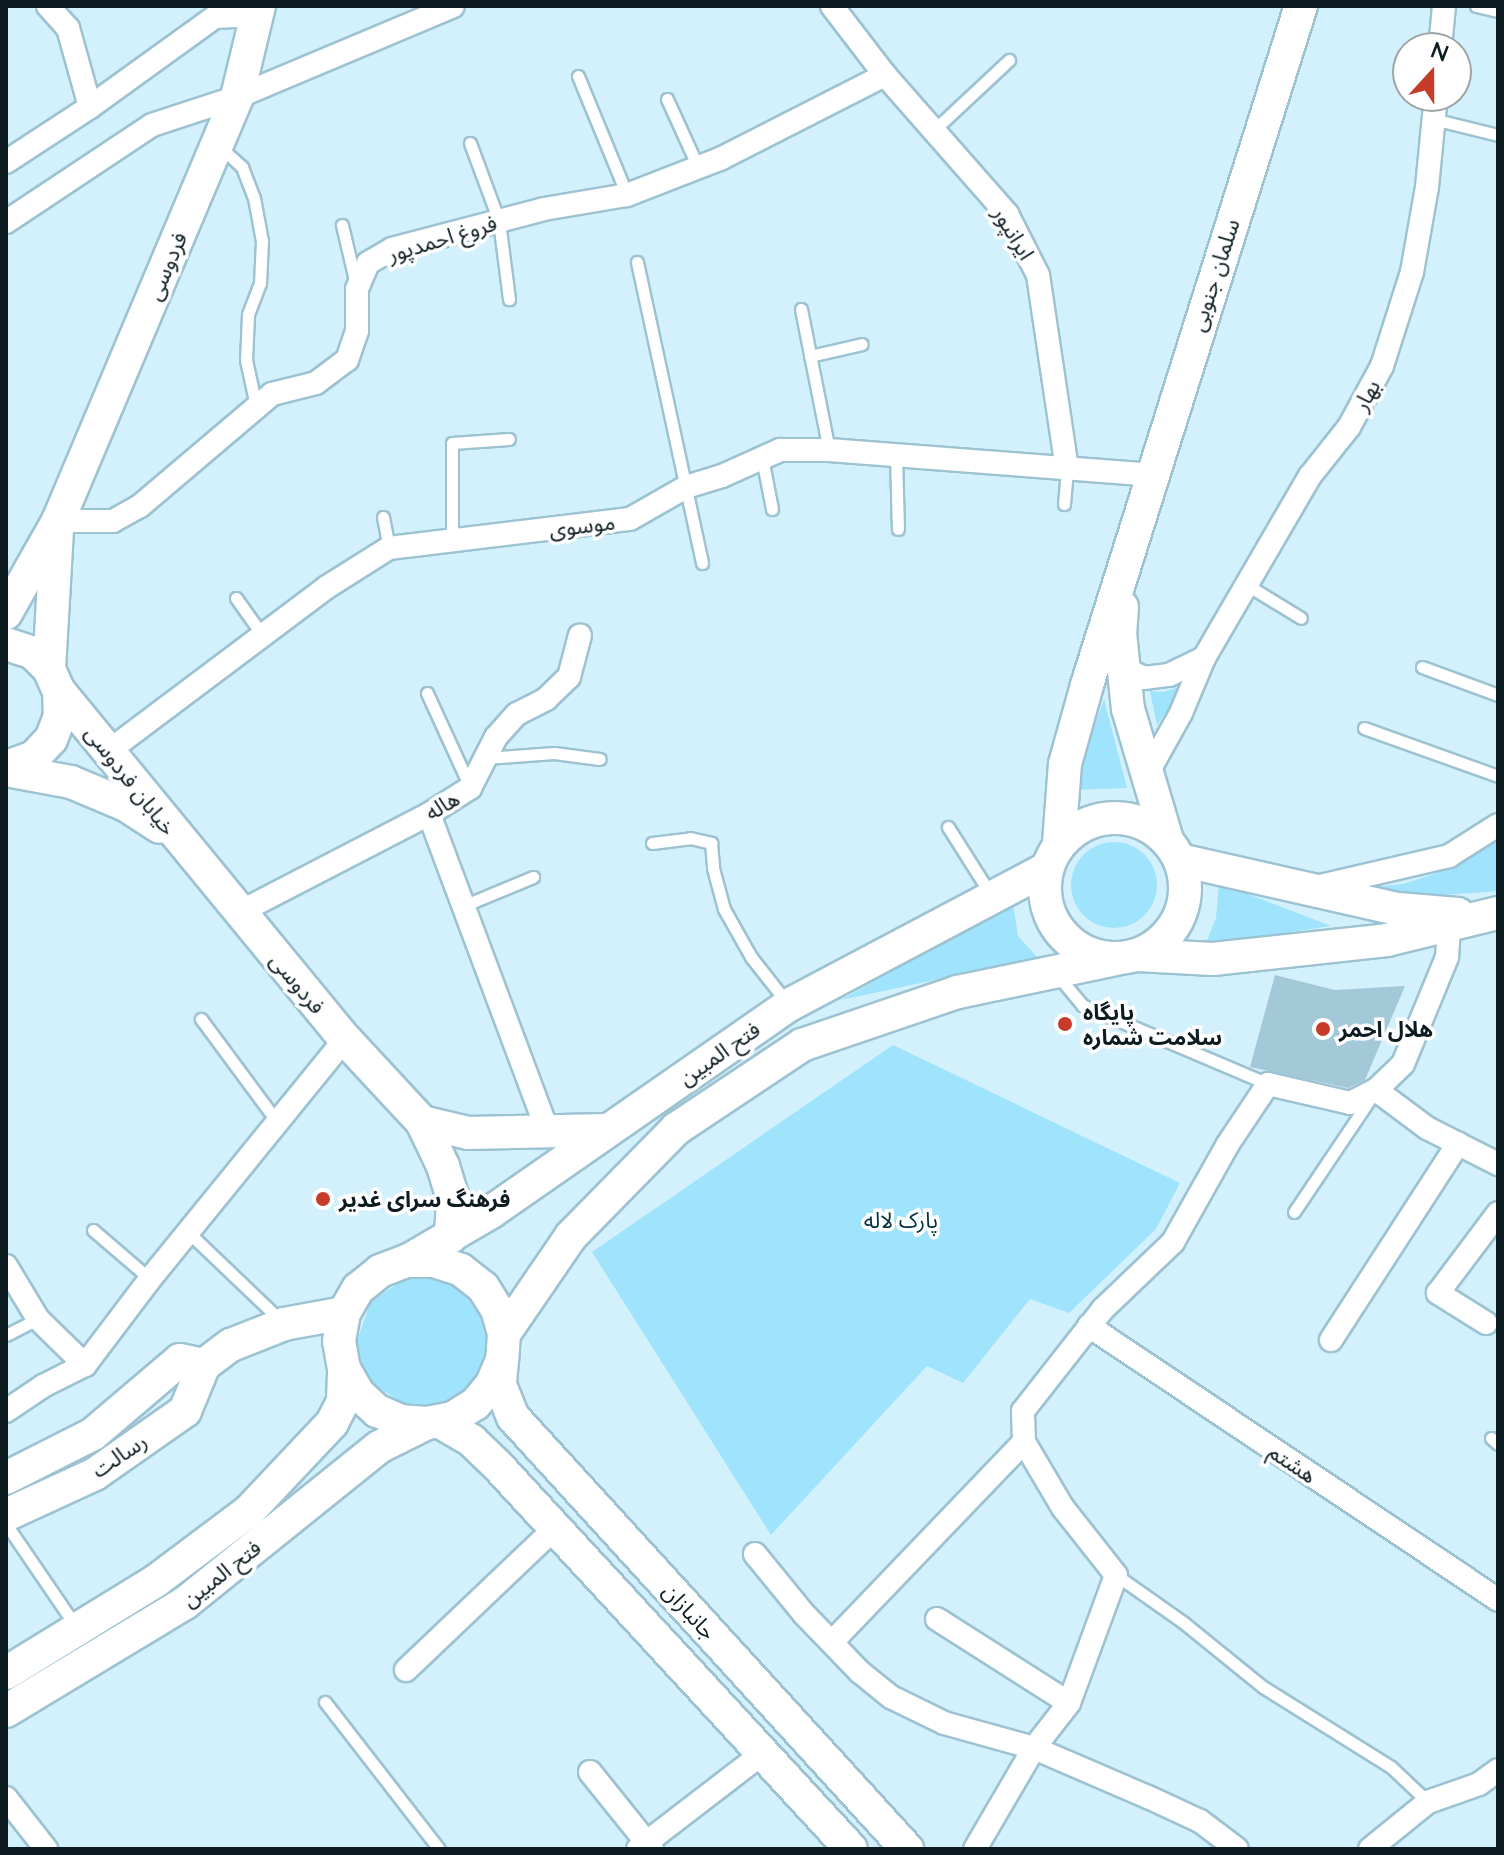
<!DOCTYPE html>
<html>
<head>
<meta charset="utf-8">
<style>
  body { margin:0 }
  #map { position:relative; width:1504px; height:1855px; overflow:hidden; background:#d2f1fd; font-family:Lato,"Noto Sans Arabic",sans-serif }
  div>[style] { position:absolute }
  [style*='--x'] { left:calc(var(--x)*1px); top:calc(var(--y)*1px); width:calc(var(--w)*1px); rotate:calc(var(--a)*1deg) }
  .green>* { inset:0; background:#a0e3fd }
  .round { border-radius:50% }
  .building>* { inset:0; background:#a3c8d7 }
  .roads { filter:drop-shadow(2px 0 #9dc2d1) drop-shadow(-2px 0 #9dc2d1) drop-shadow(0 2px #9dc2d1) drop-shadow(0 -2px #9dc2d1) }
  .lane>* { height:11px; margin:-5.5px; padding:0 5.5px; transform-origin:5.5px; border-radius:5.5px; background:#fff }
  .street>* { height:22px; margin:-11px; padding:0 11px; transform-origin:11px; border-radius:11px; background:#fff }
  .secondary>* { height:32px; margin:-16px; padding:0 16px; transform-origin:16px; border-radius:16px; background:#fff }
  .secondary>.ring { margin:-16px; padding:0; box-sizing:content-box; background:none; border:32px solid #fff; border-radius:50% }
  .dots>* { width:22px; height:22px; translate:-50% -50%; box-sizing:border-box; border:4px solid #fff; border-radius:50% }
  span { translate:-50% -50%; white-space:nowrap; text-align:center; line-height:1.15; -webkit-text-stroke:7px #fff; paint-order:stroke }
  .street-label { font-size:22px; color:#0d1c21 }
  .poi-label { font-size:22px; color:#0d1c21; font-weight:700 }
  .left { translate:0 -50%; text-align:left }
  .park-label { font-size:22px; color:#003241 }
  .frame { position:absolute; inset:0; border:8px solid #0d1c21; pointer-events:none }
  .north { position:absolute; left:1392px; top:32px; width:80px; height:80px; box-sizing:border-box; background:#fff; border:2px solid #9ea4a6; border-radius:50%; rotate:21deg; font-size:22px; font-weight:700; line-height:32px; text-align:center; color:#0d1c21 }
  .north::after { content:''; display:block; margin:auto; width:28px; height:36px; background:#c73b2b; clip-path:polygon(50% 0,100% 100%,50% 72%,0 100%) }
</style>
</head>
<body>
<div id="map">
  <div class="green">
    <i style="clip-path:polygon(1185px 685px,1157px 725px,1150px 691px,1163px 692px)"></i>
    <i style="clip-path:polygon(1104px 699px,1127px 788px,1072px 790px)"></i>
    <i style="clip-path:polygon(1494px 841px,1498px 847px,1498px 891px,1417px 897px,1364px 888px,1403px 884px,1452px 868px)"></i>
    <i class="round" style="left:1071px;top:842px;width:86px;height:86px"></i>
    <i style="clip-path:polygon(1219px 883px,1331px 926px,1205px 945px,1216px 918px)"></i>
    <i style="clip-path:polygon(1013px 903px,1018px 936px,1038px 958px,841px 1000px)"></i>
    <i style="clip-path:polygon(893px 1045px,1180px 1183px,1156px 1229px,1069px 1313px,1030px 1299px,963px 1383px,927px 1366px,771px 1535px,592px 1252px)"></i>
    <i style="clip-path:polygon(411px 1275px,441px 1276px,467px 1296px,487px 1326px,488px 1364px,481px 1382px,443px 1409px,402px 1403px,365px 1378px,357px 1341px,371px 1301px)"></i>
  </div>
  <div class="building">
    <i style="clip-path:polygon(1275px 975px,1335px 990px,1405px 986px,1365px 1080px,1348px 1088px,1250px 1067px)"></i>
  </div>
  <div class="roads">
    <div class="lane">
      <i style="--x:1476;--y:6;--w:23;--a:13"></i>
      <i style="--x:578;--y:76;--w:129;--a:67.6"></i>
      <i style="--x:667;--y:99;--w:75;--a:65.5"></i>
      <i style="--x:1433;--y:119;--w:67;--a:13.8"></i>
      <i style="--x:933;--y:131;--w:104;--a:-43.1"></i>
      <i style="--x:470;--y:143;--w:83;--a:69.6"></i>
      <i style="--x:499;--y:221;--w:79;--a:82.7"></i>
      <i style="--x:220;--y:147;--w:30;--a:42"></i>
      <i style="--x:242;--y:167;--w:33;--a:69"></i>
      <i style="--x:254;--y:198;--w:44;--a:79.5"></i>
      <i style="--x:262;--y:241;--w:42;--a:92.7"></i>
      <i style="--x:260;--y:283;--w:34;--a:111"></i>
      <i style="--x:248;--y:315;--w:45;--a:92.5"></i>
      <i style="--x:246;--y:360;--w:47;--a:77.7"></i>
      <i style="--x:342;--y:225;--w:61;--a:76.7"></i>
      <i style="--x:637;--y:262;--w:308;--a:77.8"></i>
      <i style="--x:801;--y:309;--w:144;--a:78.8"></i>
      <i style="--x:810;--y:356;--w:53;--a:-13"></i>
      <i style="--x:896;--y:455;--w:74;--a:88.5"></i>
      <i style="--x:762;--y:458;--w:52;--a:78.9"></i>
      <i style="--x:1064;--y:504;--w:36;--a:-85"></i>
      <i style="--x:383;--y:517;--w:32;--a:79"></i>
      <i style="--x:452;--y:541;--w:98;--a:-90"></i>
      <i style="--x:452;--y:443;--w:57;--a:-4"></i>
      <i style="--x:1247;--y:585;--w:63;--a:31.4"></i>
      <i style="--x:236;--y:598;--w:47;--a:54.6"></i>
      <i style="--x:1422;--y:667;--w:81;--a:20.2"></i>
      <i style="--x:427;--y:693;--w:103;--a:65.4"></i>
      <i style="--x:1364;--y:728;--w:142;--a:19.7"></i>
      <i style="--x:486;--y:758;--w:68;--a:-4.2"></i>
      <i style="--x:554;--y:753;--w:46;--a:7.4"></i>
      <i style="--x:948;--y:827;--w:80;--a:57.7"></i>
      <i style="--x:652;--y:843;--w:38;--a:-7"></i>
      <i style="--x:690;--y:838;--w:22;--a:13"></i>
      <i style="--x:711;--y:843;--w:25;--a:85"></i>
      <i style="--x:713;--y:868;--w:42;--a:75"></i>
      <i style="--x:724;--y:909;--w:55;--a:60.6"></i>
      <i style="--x:751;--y:957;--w:60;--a:51.8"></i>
      <i style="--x:463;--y:906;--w:76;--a:-22.5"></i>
      <i style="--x:1058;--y:976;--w:38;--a:50"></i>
      <i style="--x:1082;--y:1005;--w:202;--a:23"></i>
      <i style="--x:201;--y:1019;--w:129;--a:53.5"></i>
      <i style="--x:1294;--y:1212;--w:140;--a:-56.1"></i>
      <i style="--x:93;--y:1230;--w:75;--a:40.7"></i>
      <i style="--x:188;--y:1232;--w:129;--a:43.7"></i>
      <i style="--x:6;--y:1335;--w:36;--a:-27"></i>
      <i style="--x:1491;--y:1438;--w:9;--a:41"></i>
      <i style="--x:6;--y:1524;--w:122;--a:55.7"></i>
      <i style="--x:1116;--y:1575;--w:83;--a:35.2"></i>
      <i style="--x:1184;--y:1623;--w:102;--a:39"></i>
      <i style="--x:1263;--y:1687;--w:151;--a:32"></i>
      <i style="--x:1391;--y:1767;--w:51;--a:43.4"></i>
      <i style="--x:325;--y:1702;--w:186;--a:52.2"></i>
    </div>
    <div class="street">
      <i style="--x:48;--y:6;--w:30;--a:48"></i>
      <i style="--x:68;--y:28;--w:82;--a:74.4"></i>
      <i style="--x:832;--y:6;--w:87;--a:52.5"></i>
      <i style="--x:885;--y:75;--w:185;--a:48.7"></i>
      <i style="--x:1007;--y:214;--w:68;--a:63.1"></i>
      <i style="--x:1038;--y:275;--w:195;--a:81.5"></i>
      <i style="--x:1440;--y:48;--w:42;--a:-84.6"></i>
      <i style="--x:6;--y:162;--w:100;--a:-33.2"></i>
      <i style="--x:90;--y:107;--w:154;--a:-35.8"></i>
      <i style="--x:215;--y:17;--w:41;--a:-2.8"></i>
      <i style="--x:6;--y:222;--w:175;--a:-33.6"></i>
      <i style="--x:152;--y:125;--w:89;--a:-18.2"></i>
      <i style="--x:237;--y:97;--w:234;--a:-22.8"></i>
      <i style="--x:58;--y:521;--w:55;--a:0"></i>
      <i style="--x:113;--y:521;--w:31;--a:-29"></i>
      <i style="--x:140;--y:506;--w:173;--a:-40.3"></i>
      <i style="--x:272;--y:394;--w:45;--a:-14"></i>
      <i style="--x:316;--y:383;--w:39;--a:-37"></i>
      <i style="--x:347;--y:360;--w:31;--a:-71"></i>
      <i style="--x:357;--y:331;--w:42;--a:-90"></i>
      <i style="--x:357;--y:289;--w:28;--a:-67"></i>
      <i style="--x:368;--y:263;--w:28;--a:-30"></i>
      <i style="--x:392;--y:249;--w:157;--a:-14.7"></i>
      <i style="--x:544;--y:209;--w:84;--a:-9.6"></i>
      <i style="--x:627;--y:195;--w:100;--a:-21.2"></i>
      <i style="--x:720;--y:159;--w:185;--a:-27"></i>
      <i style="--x:1204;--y:658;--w:211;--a:-59.8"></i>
      <i style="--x:1310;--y:476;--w:63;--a:-51.5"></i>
      <i style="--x:1349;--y:427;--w:69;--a:-61.6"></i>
      <i style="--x:1382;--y:366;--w:99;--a:-72.3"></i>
      <i style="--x:1412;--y:272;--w:86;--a:-80"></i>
      <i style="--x:1427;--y:187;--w:91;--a:-84.4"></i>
      <i style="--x:1123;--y:668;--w:23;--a:25"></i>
      <i style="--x:1144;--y:678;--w:25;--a:-7"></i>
      <i style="--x:1169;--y:675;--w:39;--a:-26"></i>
      <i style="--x:1204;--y:658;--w:60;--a:112.7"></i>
      <i style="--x:1181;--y:713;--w:70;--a:119.1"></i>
      <i style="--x:110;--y:750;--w:271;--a:-36.9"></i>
      <i style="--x:327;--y:587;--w:73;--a:-32.2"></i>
      <i style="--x:389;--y:548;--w:243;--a:-6.9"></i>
      <i style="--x:630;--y:519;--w:64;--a:-29.7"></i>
      <i style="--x:686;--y:487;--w:38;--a:-17"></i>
      <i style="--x:722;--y:476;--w:64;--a:-24.1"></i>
      <i style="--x:780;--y:450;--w:49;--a:0"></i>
      <i style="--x:829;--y:450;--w:323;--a:4.4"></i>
      <i style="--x:429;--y:814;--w:340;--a:69.5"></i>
      <i style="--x:1316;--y:887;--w:137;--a:-13.1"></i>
      <i style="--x:1449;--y:856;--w:58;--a:-32.3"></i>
      <i style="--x:240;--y:912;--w:213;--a:-27.4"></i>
      <i style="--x:429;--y:814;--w:49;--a:-32.4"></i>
      <i style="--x:470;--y:788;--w:57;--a:-63"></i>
      <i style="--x:496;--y:737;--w:31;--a:-48"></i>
      <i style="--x:517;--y:714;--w:33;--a:-27"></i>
      <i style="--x:546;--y:699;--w:32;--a:-44"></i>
      <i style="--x:569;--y:677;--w:43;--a:-75.3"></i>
      <i style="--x:1376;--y:1090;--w:64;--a:36.7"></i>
      <i style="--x:1427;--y:1128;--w:80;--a:26.9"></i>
      <i style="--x:6;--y:1266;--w:62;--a:58.9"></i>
      <i style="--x:38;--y:1319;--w:66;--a:44.4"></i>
      <i style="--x:1486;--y:1323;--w:57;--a:-148"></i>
      <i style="--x:1438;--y:1293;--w:100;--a:-53.1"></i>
      <i style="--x:1089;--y:1326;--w:492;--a:33.8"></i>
      <i style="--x:1331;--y:1340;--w:234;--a:-57.1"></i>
      <i style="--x:6;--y:1411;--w:45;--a:-34"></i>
      <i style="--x:43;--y:1386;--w:47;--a:-26.6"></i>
      <i style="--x:85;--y:1365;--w:108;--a:-52.9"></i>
      <i style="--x:150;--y:1279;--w:309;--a:-50.9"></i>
      <i style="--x:755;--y:1554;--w:77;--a:50.8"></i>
      <i style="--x:804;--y:1614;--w:81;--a:46"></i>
      <i style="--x:860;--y:1672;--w:40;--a:39"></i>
      <i style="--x:891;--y:1697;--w:59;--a:26.1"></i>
      <i style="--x:944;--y:1723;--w:93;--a:15.5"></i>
      <i style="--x:1034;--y:1748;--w:124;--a:23.3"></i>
      <i style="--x:1148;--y:1797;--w:57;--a:24.8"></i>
      <i style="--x:1200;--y:1821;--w:46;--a:37.1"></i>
      <i style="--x:937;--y:1619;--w:156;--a:32.5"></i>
      <i style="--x:832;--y:1642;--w:277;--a:-46.2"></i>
      <i style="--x:406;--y:1670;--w:206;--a:-43.6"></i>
      <i style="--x:590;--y:1772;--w:99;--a:51.2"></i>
      <i style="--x:6;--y:1798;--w:65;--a:51.9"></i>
      <i style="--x:638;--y:1849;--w:158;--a:-37.5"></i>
      <i style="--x:975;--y:1849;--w:117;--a:-59.7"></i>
      <i style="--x:1034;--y:1748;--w:57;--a:-52.1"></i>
      <i style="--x:1069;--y:1703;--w:136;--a:-69.8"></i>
      <i style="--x:1116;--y:1575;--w:85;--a:-128.3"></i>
      <i style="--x:1063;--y:1508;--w:77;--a:-120.6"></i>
      <i style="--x:1024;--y:1442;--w:31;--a:-92"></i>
      <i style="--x:1023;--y:1411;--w:130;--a:-51.9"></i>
      <i style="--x:1103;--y:1309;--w:97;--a:-43.7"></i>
      <i style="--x:1173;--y:1242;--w:112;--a:-60.7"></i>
      <i style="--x:1228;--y:1144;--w:72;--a:-56.3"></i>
      <i style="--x:1268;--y:1084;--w:84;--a:13"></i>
      <i style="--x:1350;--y:1103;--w:29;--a:-27"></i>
      <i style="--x:1376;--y:1090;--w:37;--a:-44"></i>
      <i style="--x:1403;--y:1064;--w:116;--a:-67.6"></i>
      <i style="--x:1447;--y:957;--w:32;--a:-86"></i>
      <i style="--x:1370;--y:1849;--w:75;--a:-39"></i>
      <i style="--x:1428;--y:1802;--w:54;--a:-19.4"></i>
      <i style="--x:1479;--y:1784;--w:24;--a:-36"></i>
    </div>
    <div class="secondary">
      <i style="--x:1122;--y:607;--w:26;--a:94"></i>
      <i style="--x:1120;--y:633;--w:76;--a:84"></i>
      <i style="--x:1128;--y:709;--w:137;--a:73.4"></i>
      <i style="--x:6;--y:613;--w:106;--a:-60.5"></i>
      <i style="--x:58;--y:521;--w:460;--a:-67.1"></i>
      <i style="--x:237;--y:97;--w:94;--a:-76.4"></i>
      <i style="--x:6;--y:644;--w:28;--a:18"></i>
      <i style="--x:33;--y:653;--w:23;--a:45"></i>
      <i style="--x:49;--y:669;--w:24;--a:66"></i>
      <i style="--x:59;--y:691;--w:25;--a:88"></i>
      <i style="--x:60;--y:716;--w:25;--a:111"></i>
      <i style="--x:51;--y:739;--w:25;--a:133"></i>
      <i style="--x:34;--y:757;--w:30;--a:160"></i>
      <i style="--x:49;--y:669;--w:137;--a:-86.7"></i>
      <i style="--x:59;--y:691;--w:450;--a:50.6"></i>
      <i style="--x:345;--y:1039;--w:113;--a:47.1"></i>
      <i style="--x:422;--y:1122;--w:49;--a:64.5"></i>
      <i style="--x:443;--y:1166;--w:34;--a:73"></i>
      <i style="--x:453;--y:1198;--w:39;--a:93"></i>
      <i style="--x:6;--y:770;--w:66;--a:10.5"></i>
      <i style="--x:71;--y:782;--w:60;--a:22.7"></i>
      <i style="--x:126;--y:805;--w:40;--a:32.9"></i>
      <i class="ring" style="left:1045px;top:818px;width:108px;height:108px"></i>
      <i style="--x:1059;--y:843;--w:79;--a:-85.7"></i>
      <i style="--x:1065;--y:764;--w:82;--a:-74.4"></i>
      <i style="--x:1087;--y:685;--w:712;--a:-72.51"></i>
      <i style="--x:1180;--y:860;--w:223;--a:12.7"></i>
      <i style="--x:1398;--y:909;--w:60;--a:4.8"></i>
      <i style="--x:1137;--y:955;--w:76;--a:3"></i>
      <i style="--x:1213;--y:959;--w:175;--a:-6.2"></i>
      <i style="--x:1387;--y:940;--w:114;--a:-13.7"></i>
      <i style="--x:422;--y:1122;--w:47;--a:13.4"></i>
      <i style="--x:468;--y:1133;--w:139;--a:-1.2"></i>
      <i style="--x:409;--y:1260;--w:95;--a:-30.3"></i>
      <i style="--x:491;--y:1212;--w:363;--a:-34.8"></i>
      <i style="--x:789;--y:1005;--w:291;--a:-27.9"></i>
      <i style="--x:504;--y:1334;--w:119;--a:-55.6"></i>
      <i style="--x:571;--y:1236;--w:150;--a:-45.5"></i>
      <i style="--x:676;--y:1129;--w:151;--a:-33.7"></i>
      <i style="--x:802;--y:1045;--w:165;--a:-18.8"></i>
      <i style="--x:958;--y:992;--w:161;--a:-11.8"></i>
      <i style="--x:502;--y:1360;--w:26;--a:113"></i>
      <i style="--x:492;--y:1384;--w:26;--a:130"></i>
      <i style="--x:475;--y:1404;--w:26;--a:148"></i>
      <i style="--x:453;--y:1418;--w:26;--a:169"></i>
      <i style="--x:427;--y:1423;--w:26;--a:-176"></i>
      <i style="--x:401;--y:1421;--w:26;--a:-157"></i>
      <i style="--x:377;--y:1411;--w:26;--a:-137"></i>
      <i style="--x:358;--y:1393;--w:28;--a:-120"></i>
      <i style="--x:344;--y:1369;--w:28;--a:-100"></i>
      <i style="--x:339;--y:1341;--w:28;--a:-80"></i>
      <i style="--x:344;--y:1313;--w:28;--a:-60"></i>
      <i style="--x:358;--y:1289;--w:28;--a:-39"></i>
      <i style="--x:380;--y:1271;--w:28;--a:-21"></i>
      <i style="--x:406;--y:1261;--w:28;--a:0"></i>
      <i style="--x:434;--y:1261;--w:28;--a:18"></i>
      <i style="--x:461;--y:1270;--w:28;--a:38"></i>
      <i style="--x:483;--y:1287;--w:26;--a:58"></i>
      <i style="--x:497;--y:1309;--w:26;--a:74"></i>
      <i style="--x:504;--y:1334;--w:26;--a:94"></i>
      <i style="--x:502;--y:1360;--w:25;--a:95"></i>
      <i style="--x:500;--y:1385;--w:35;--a:68"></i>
      <i style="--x:513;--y:1417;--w:585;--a:47.63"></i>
      <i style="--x:438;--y:1421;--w:39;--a:30"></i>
      <i style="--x:472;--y:1441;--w:35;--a:44"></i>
      <i style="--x:497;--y:1465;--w:522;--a:47.33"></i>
      <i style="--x:6;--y:1478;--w:97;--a:-26.8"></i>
      <i style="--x:93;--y:1434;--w:114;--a:-40.4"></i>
      <i style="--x:180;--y:1360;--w:25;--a:12"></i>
      <i style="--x:6;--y:1515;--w:98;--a:-24.7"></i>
      <i style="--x:95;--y:1474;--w:110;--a:-35"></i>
      <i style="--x:185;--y:1411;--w:50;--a:-67.6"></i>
      <i style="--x:204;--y:1365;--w:34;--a:-37"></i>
      <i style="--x:231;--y:1345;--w:57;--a:-21.6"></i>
      <i style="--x:284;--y:1324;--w:61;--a:-10.4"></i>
      <i style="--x:6;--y:1673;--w:177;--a:-31.6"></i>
      <i style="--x:157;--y:1580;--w:115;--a:-36.9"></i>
      <i style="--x:249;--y:1511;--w:121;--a:-46.7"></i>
      <i style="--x:332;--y:1423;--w:25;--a:-63"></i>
      <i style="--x:343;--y:1401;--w:32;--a:-88"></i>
      <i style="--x:6;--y:1711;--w:209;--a:-31.1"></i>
      <i style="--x:185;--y:1603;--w:249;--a:-38.8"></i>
      <i style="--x:379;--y:1447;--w:54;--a:-26.6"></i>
    </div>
  </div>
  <div class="dots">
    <i style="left:1065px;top:1024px;background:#c73b2b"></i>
    <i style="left:1323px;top:1029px;background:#c73b2b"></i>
    <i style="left:323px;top:1199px;background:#c73b2b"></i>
  </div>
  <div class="street-label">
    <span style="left:1014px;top:233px;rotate:59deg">ایرانپور</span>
    <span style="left:442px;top:238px;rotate:-17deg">فروغ احمدپور</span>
    <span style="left:166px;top:266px;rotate:-67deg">فردوسی</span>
    <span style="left:1214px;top:275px;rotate:-72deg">سلمان جنوبی</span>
    <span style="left:1366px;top:395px;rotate:-61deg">بهار</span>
    <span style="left:582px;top:525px;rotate:-7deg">موسوی</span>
    <span style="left:131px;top:780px;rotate:52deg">خیابان فردوسی</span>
    <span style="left:442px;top:805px;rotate:-31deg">هاله</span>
    <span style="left:298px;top:983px;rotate:50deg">فردوسی</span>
    <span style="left:719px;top:1053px;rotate:-35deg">فتح المبین</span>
    <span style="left:119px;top:1455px;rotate:-34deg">رسالت</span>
    <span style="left:1293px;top:1463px;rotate:34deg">هشتم</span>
    <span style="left:221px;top:1573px;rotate:-38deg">فتح المبین</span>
    <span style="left:690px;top:1611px;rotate:48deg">جانبازان</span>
  </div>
  <div class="poi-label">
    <span class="left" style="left:1083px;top:1024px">پایگاه<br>سلامت شماره</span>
    <span class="left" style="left:1339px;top:1029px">هلال احمر</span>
    <span class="left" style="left:339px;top:1199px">فرهنگ سرای غدیر</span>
  </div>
  <div class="park-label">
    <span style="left:901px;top:1220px">پارک لاله</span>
  </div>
  <div class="frame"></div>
  <div class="north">N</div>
</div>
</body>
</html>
